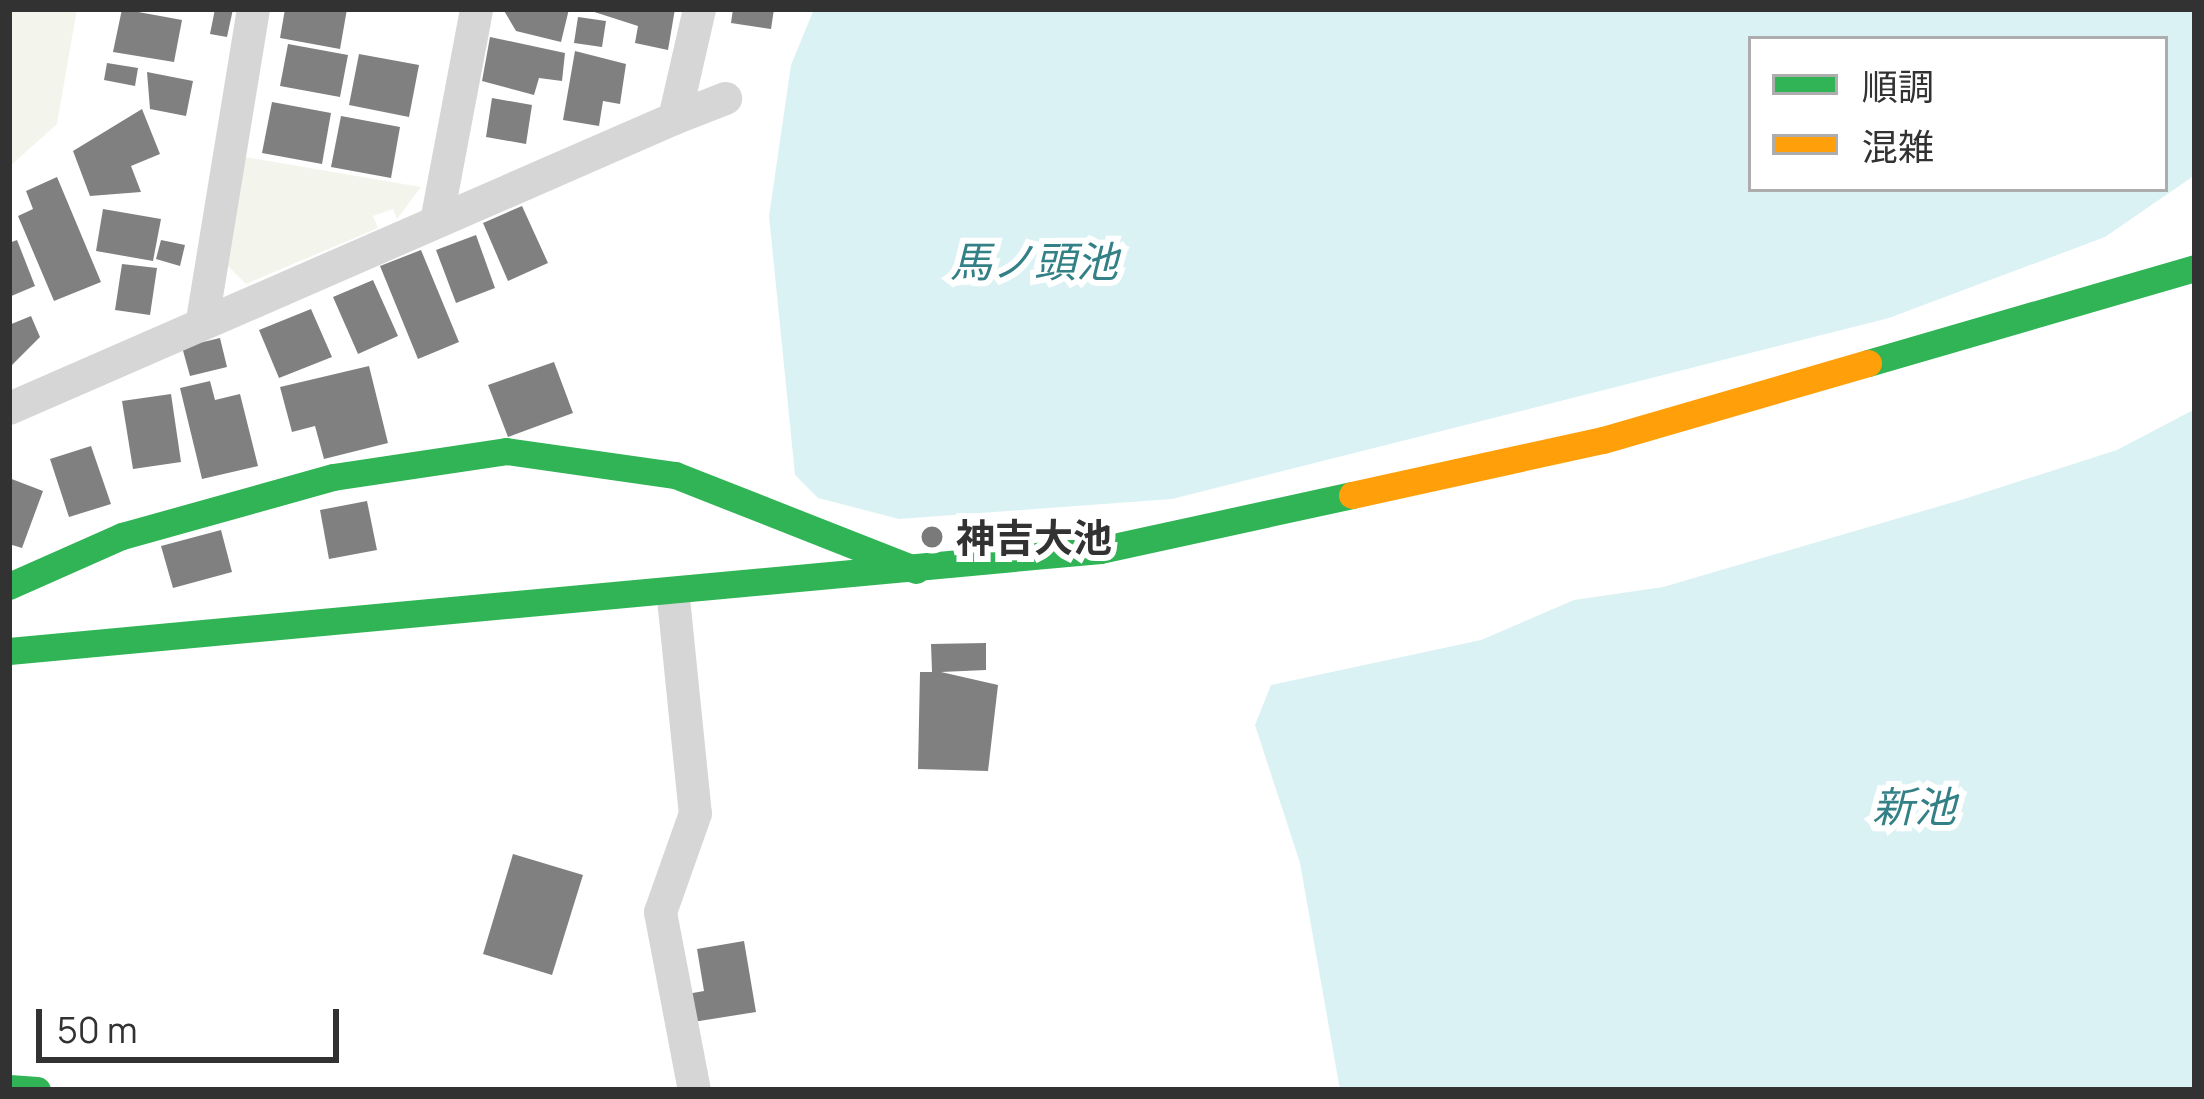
<!DOCTYPE html>
<html>
<head>
<meta charset="utf-8">
<style>
  body { margin:0 }
  #map { position:relative; width:2204px; height:1099px; overflow:hidden; background:#fff; font-family:Manrope,"Noto Sans JP",sans-serif }
  div>[style] { position:absolute }
  [style*='--x'] { left:calc(var(--x)*1px); top:calc(var(--y)*1px); width:calc(var(--w)*1px); rotate:calc(var(--a)*1deg) }
  .green>* { inset:0; background:#f3f5ec }
  .water>* { inset:0; background:#dbf2f4 }
  .building>* { inset:0; background:#808080 }
  .street>* { height:33px; margin:-16.5px; padding:0 16.5px; transform-origin:16.5px; border-radius:16.5px; background:#d6d6d6 }
  .fast>* { height:27px; margin:-13.5px; padding:0 13.5px; transform-origin:13.5px; border-radius:13.5px; background:#30b455 }
  .slow>* { height:27px; margin:-13.5px; padding:0 13.5px; transform-origin:13.5px; border-radius:13.5px; background:#ff9f0a }
  .dots>* { width:33px; height:33px; translate:-50% -50%; box-sizing:border-box; border:6px solid #fff; border-radius:50% }
  span { translate:-50% -50%; white-space:nowrap; text-align:center; line-height:1.15; -webkit-text-stroke:12px #fff; paint-order:stroke }
  .poi-label { font-size:39px; color:#323232; font-weight:700 }
  .left { translate:0 -50%; text-align:left }
  .water-label { font-size:42px; color:#338187; font-style:italic }
  .frame { position:absolute; inset:0; border:12px solid #323232; pointer-events:none }
  .legend { position:absolute; left:1748px; top:36px; width:420px; height:156px; box-sizing:border-box; background:#fff; border:3px solid #adadad; margin:0; padding:15px 21px; list-style:none; font-size:36px; color:#323232 }
  .legend li { display:flex; align-items:center; gap:24px; height:60px }
  .legend b { width:60px; border:3px solid #adadad }
  .scale { position:absolute; left:36px; top:1009px; width:303px; height:54px; box-sizing:border-box; border:6px solid #323232; border-top:0; padding-left:15px; font-size:36px; line-height:42px; white-space:nowrap; color:#323232; -webkit-text-stroke:9px #fff; paint-order:stroke }
</style>
</head>
<body>
<div id="map">
  <div class="green">
    <i style="clip-path:polygon(9px 9px,77px 9px,57px 124px,9px 167px)"></i>
    <i style="clip-path:polygon(240px 156px,421px 187px,397px 219px,393px 209px,373px 216px,378px 228px,246px 284px,224px 262px)"></i>
  </div>
  <div class="water">
    <i style="clip-path:polygon(evenodd,814px 9px,2195px 9px,2195px 175px,2105px 237px,1889px 318px,1172px 499px,899px 519px,818px 498px,795px 475px,769px 216px,791px 65px,814px 9px,1751px 39px,2165px 39px,2165px 189px,1751px 189px,1751px 39px)"></i>
    <i style="clip-path:polygon(2195px 409px,2195px 1090px,1340px 1090px,1300px 863px,1255px 725px,1271px 685px,1481px 640px,1574px 600px,1663px 587px,1964px 499px,2117px 450px)"></i>
  </div>
  <div class="building">
    <i style="clip-path:polygon(122px 9px,182px 20px,174px 62px,113px 52px)"></i>
    <i style="clip-path:polygon(215px 9px,233px 9px,227px 37px,210px 34px)"></i>
    <i style="clip-path:polygon(285px 9px,347px 9px,340px 49px,280px 38px)"></i>
    <i style="clip-path:polygon(503px 9px,569px 9px,561px 42px,516px 31px)"></i>
    <i style="clip-path:polygon(585px 9px,675px 9px,668px 50px,635px 43px,638px 26px)"></i>
    <i style="clip-path:polygon(733px 9px,774px 9px,771px 29px,731px 23px)"></i>
    <i style="clip-path:polygon(578px 17px,606px 21px,602px 47px,574px 43px)"></i>
    <i style="clip-path:polygon(490px 37px,565px 53px,562px 81px,539px 78px,534px 95px,482px 81px)"></i>
    <i style="clip-path:polygon(288px 44px,348px 55px,340px 97px,280px 86px)"></i>
    <i style="clip-path:polygon(575px 51px,626px 64px,620px 104px,603px 101px,599px 126px,563px 120px)"></i>
    <i style="clip-path:polygon(359px 54px,419px 65px,409px 117px,349px 105px)"></i>
    <i style="clip-path:polygon(107px 63px,138px 68px,135px 86px,104px 80px)"></i>
    <i style="clip-path:polygon(147px 72px,193px 81px,186px 116px,150px 109px)"></i>
    <i style="clip-path:polygon(492px 98px,532px 105px,526px 144px,486px 137px)"></i>
    <i style="clip-path:polygon(272px 102px,331px 113px,322px 164px,262px 153px)"></i>
    <i style="clip-path:polygon(142px 109px,160px 154px,131px 166px,141px 192px,90px 196px,73px 151px)"></i>
    <i style="clip-path:polygon(341px 116px,400px 127px,391px 178px,331px 167px)"></i>
    <i style="clip-path:polygon(57px 177px,101px 282px,54px 301px,18px 216px,33px 209px,26px 191px)"></i>
    <i style="clip-path:polygon(522px 206px,548px 263px,508px 281px,483px 223px)"></i>
    <i style="clip-path:polygon(103px 209px,161px 219px,153px 261px,96px 251px)"></i>
    <i style="clip-path:polygon(476px 235px,495px 288px,456px 303px,436px 250px)"></i>
    <i style="clip-path:polygon(17px 240px,35px 286px,9px 297px,9px 243px)"></i>
    <i style="clip-path:polygon(161px 240px,185px 245px,180px 266px,156px 259px)"></i>
    <i style="clip-path:polygon(421px 250px,459px 342px,418px 359px,380px 266px)"></i>
    <i style="clip-path:polygon(122px 264px,157px 268px,150px 315px,115px 310px)"></i>
    <i style="clip-path:polygon(373px 280px,398px 336px,358px 354px,333px 297px)"></i>
    <i style="clip-path:polygon(311px 309px,332px 357px,279px 378px,259px 330px)"></i>
    <i style="clip-path:polygon(31px 316px,40px 337px,9px 368px,9px 325px)"></i>
    <i style="clip-path:polygon(220px 338px,227px 367px,190px 376px,182px 347px)"></i>
    <i style="clip-path:polygon(554px 362px,573px 413px,508px 437px,488px 385px)"></i>
    <i style="clip-path:polygon(369px 366px,388px 443px,324px 459px,315px 426px,292px 432px,280px 387px)"></i>
    <i style="clip-path:polygon(210px 381px,215px 400px,240px 394px,258px 466px,202px 479px,180px 388px)"></i>
    <i style="clip-path:polygon(171px 394px,181px 462px,133px 469px,122px 401px)"></i>
    <i style="clip-path:polygon(91px 446px,111px 504px,69px 517px,50px 459px)"></i>
    <i style="clip-path:polygon(9px 478px,43px 491px,22px 548px,9px 544px)"></i>
    <i style="clip-path:polygon(367px 501px,377px 550px,329px 559px,320px 510px)"></i>
    <i style="clip-path:polygon(221px 530px,232px 572px,173px 588px,161px 546px)"></i>
    <i style="clip-path:polygon(986px 643px,986px 670px,941px 672px,998px 685px,988px 771px,918px 769px,920px 672px,932px 672px,931px 644px)"></i>
    <i style="clip-path:polygon(513px 854px,583px 875px,552px 975px,483px 954px)"></i>
    <i style="clip-path:polygon(744px 941px,756px 1012px,693px 1022px,687px 994px,704px 991px,697px 949px)"></i>
  </div>
  <div class="street">
    <i style="--x:674;--y:118;--w:55;--a:-21.4"></i>
    <i style="--x:437;--y:216;--w:211;--a:-79.3"></i>
    <i style="--x:202;--y:320;--w:315;--a:-80.7"></i>
    <i style="--x:9;--y:408;--w:725;--a:-23.56"></i>
    <i style="--x:674;--y:118;--w:112;--a:-77.1"></i>
    <i style="--x:673;--y:598;--w:216;--a:84.2"></i>
    <i style="--x:695;--y:813;--w:105;--a:109.5"></i>
    <i style="--x:660;--y:912;--w:181;--a:79.2"></i>
  </div>
  <div class="fast">
    <i style="--x:1868;--y:363;--w:341;--a:-16.2"></i>
    <i style="--x:9;--y:586;--w:124;--a:-23.9"></i>
    <i style="--x:122;--y:536;--w:219;--a:-15.6"></i>
    <i style="--x:333;--y:477;--w:175;--a:-8.5"></i>
    <i style="--x:506;--y:451;--w:171;--a:8.1"></i>
    <i style="--x:675;--y:475;--w:259;--a:21.5"></i>
    <i style="--x:9;--y:651;--w:1096;--a:-5.29"></i>
    <i style="--x:1100;--y:550;--w:258;--a:-12.3"></i>
    <i style="--x:9;--y:1088;--w:28;--a:4"></i>
  </div>
  <div class="slow">
    <i style="--x:1352;--y:495;--w:257;--a:-12.4"></i>
    <i style="--x:1603;--y:440;--w:276;--a:-16.2"></i>
  </div>
  <div class="dots">
    <i style="left:932px;top:537px;background:#7a7a7a"></i>
  </div>
  <div class="poi-label">
    <span class="left" style="left:956px;top:537px">神吉大池</span>
  </div>
  <div class="water-label">
    <span style="left:1034px;top:261px">馬ノ頭池</span>
    <span style="left:1914px;top:806px">新池</span>
  </div>
  <div class="frame"></div>
  <ul class="legend">
  <li><b style="height:15px;background:#30b455"></b>順調</li>
  <li><b style="height:15px;background:#ff9f0a"></b>混雑</li>
  </ul>
  <div class="scale">50 m</div>
</div>
</body>
</html>
